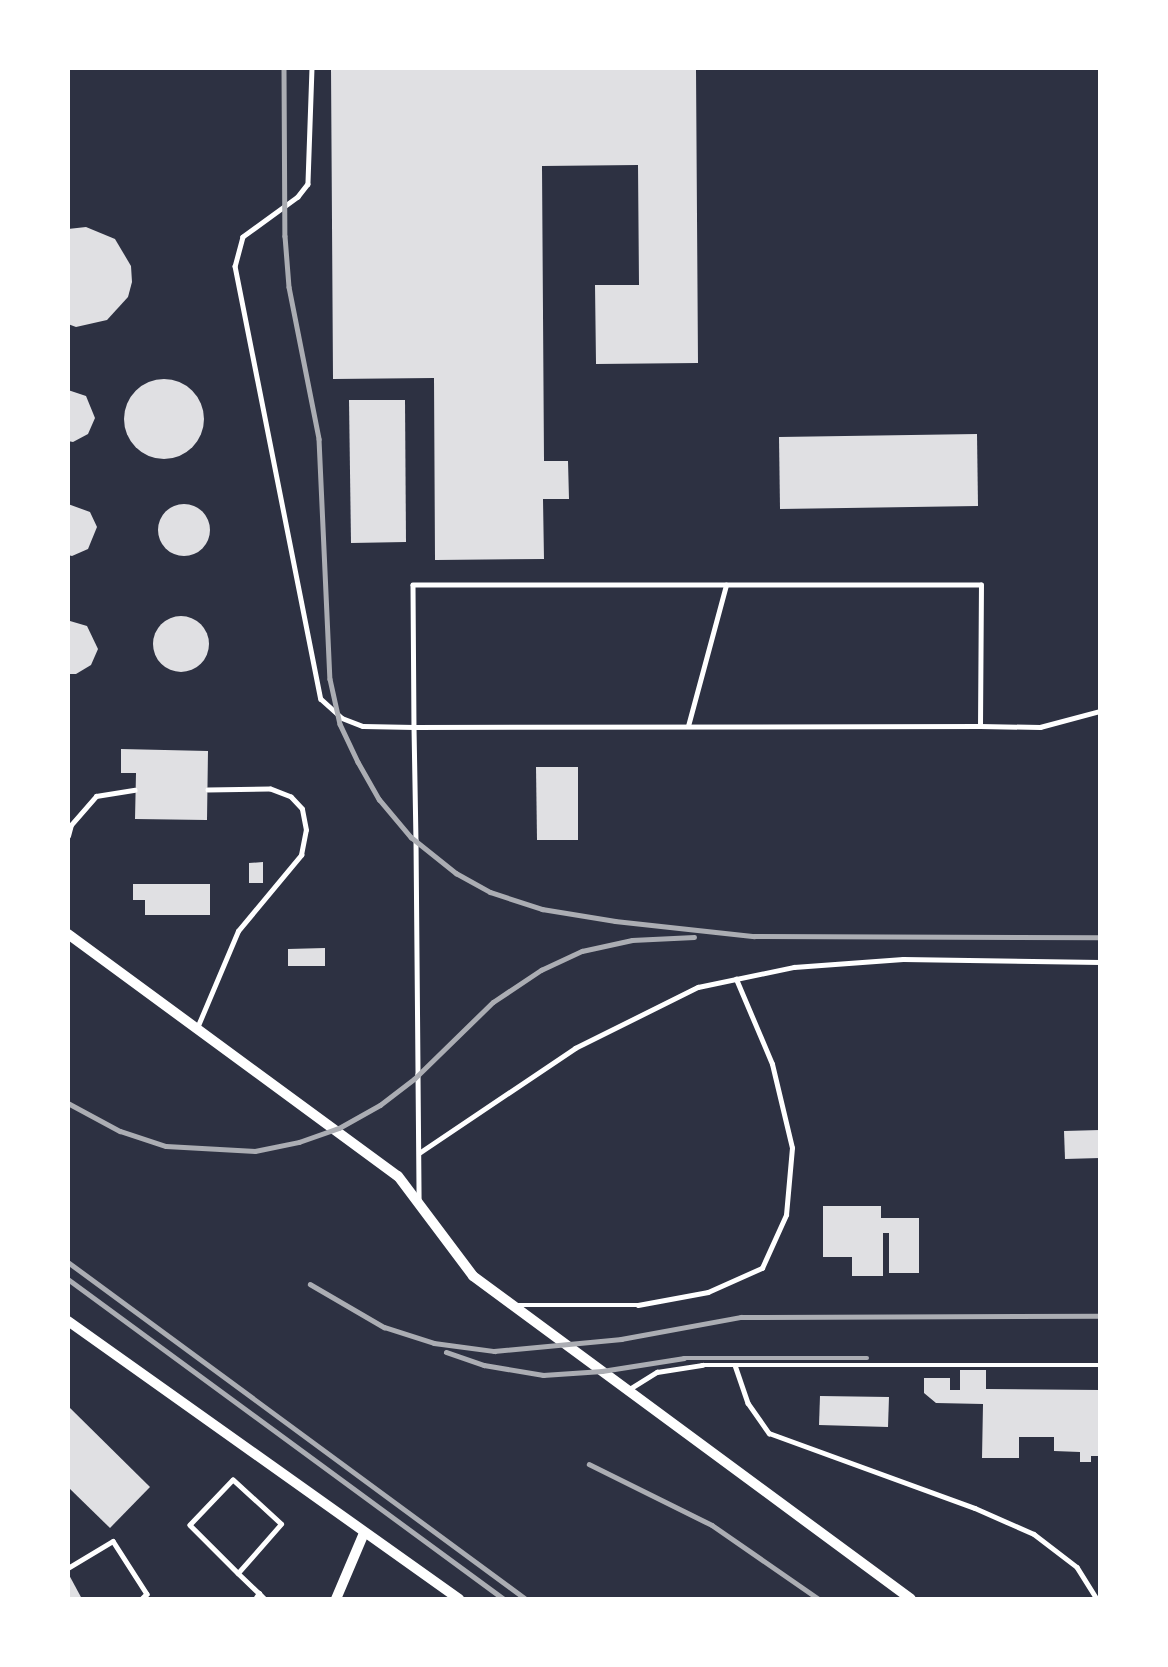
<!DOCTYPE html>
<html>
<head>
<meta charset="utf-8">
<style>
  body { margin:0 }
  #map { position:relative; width:1168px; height:1667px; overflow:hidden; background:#2d3142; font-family:"Noto Sans",sans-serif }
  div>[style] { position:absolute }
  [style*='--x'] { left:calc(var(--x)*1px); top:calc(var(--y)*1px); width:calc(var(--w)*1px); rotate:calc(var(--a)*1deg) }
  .building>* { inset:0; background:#e0e0e3 }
  .round { border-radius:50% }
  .service>* { height:4.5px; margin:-2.25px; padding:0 2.25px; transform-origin:2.25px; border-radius:2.25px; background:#fff }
  .tertiary>* { height:10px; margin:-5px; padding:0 5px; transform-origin:5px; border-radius:5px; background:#fff }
  .rail>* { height:4.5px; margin:-2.25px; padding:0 2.25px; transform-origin:2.25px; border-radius:2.25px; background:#abadb3 }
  span { translate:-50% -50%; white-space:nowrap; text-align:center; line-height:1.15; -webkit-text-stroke:7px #fff; paint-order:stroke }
  .frame { position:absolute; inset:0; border:70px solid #fff; pointer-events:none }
</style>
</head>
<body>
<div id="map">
  <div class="building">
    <i style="clip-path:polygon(331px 68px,696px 68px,698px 363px,596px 364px,595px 285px,639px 285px,638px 165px,542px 166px,544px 461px,568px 461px,569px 499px,543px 499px,544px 559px,435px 560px,434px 378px,333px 379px)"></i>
    <i style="clip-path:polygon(86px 227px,115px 239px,131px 266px,132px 282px,128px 297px,107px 320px,76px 327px,68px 324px,68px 229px)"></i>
    <i class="round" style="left:124px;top:379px;width:80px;height:80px"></i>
    <i style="clip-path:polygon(68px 390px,86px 396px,95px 418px,88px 434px,73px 442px,68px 441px)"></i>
    <i style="clip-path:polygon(349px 400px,405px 400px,406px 542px,351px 543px)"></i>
    <i style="clip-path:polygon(977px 434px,978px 506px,780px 509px,779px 437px)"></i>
    <i class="round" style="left:158px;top:504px;width:52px;height:52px"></i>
    <i style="clip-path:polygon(68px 504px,90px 512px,97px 527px,88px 549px,72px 556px,68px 555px)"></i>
    <i class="round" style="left:153px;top:616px;width:56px;height:56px"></i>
    <i style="clip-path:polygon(70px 621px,87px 626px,98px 649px,91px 665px,76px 674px,68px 674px)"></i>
    <i style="clip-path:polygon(121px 749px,208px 751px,207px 820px,135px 819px,136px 773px,121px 773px)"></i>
    <i style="clip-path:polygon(536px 767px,578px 767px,578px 840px,537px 840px)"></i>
    <i style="clip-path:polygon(263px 862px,263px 883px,249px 883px,249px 863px)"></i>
    <i style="clip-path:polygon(133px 884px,210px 884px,210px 915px,145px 915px,145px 900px,133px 900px)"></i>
    <i style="clip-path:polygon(325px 948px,325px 966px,288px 966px,288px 949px)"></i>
    <i style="clip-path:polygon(1100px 1130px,1100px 1158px,1065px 1159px,1064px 1131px)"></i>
    <i style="clip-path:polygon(823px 1206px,881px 1206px,881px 1218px,919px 1218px,919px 1273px,889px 1273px,889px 1233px,883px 1233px,883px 1276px,852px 1276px,852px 1257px,823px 1257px)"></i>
    <i style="clip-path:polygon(960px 1370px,986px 1370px,986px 1389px,1100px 1390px,1100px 1456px,1091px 1456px,1091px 1462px,1080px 1462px,1080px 1452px,1054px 1451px,1054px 1437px,1019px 1437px,1019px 1458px,982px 1458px,983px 1404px,936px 1403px,924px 1393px,924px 1378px,950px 1378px,950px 1390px,960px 1390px)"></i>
    <i style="clip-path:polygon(820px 1396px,889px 1397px,888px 1427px,819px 1425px)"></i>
    <i style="clip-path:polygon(68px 1406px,150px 1487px,110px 1528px,68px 1487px)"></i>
    <i style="clip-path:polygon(68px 1573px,82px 1599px,68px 1599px)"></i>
  </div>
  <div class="service">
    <i style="--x:312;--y:68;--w:116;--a:92"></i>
    <i style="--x:308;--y:184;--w:16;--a:128"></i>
    <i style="--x:298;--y:197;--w:68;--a:144"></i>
    <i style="--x:243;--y:237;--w:30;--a:105"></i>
    <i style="--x:235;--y:266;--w:441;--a:78.8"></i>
    <i style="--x:321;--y:699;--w:28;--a:42"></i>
    <i style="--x:342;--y:718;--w:22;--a:21"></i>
    <i style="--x:363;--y:726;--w:51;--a:1.1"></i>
    <i style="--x:414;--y:727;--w:566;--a:-0.1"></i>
    <i style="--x:980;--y:726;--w:141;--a:-89.6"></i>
    <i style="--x:981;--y:585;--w:568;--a:180"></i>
    <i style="--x:413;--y:585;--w:142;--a:89.6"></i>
    <i style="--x:414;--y:727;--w:113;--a:89"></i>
    <i style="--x:416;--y:840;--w:234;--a:89.5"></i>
    <i style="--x:418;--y:1074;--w:127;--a:89.5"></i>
    <i style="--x:688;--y:726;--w:146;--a:-74.9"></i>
    <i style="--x:980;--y:726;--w:60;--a:1"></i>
    <i style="--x:1040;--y:727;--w:62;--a:-14.9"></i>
    <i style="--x:68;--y:836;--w:11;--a:-75"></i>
    <i style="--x:71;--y:825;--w:38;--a:-49"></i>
    <i style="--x:96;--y:796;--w:39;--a:-9"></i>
    <i style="--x:197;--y:1028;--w:105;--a:-67.1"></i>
    <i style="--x:238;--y:931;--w:99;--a:-50.3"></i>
    <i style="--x:301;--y:855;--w:25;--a:-79"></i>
    <i style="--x:306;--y:830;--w:21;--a:-101"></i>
    <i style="--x:302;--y:809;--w:16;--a:-133"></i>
    <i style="--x:291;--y:797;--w:22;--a:-159"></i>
    <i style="--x:270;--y:789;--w:62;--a:179.1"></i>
    <i style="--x:419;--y:1153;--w:188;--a:-33.9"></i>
    <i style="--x:575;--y:1048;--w:137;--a:-26.4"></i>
    <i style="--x:698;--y:987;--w:98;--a:-11.8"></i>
    <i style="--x:794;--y:967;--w:109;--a:-4.2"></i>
    <i style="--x:903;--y:959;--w:197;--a:0.9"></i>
    <i style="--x:517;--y:1305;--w:121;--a:0"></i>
    <i style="--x:638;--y:1305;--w:71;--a:-10.5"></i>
    <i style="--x:708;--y:1292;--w:59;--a:-24"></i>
    <i style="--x:762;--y:1268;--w:58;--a:-65.6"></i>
    <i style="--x:786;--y:1215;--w:67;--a:-84.9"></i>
    <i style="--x:792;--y:1148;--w:86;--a:-103.4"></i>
    <i style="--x:772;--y:1064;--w:92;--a:-113"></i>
    <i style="--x:735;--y:1365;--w:40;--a:71.1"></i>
    <i style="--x:748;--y:1403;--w:37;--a:55"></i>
    <i style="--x:769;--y:1433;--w:219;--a:20"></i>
    <i style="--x:975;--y:1508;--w:64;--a:23.8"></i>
    <i style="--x:1034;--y:1534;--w:54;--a:37.5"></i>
    <i style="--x:1077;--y:1567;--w:38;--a:58"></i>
    <i style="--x:628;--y:1390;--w:34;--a:-32"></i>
    <i style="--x:657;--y:1372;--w:46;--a:-8.8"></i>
    <i style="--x:702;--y:1365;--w:398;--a:0"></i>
    <i style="--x:68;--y:1568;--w:52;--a:-31"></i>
    <i style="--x:113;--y:1541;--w:63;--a:57.3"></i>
    <i style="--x:147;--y:1594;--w:7;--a:135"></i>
    <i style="--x:238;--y:1573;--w:65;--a:-48.7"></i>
    <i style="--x:281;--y:1524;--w:65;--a:-137.5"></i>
    <i style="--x:233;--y:1480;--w:62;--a:133.7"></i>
    <i style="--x:190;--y:1525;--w:68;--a:45"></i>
    <i style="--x:238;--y:1573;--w:29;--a:44"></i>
    <i style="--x:255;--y:1599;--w:7;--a:-56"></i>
    <i style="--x:259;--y:1593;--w:8;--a:45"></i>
  </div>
  <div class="tertiary">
    <i style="--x:68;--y:934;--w:409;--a:36.3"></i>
    <i style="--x:398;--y:1176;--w:125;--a:53.1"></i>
    <i style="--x:473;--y:1276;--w:544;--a:36.41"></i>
    <i style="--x:68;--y:1321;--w:480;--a:35.4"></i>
    <i style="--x:336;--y:1599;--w:72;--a:-67"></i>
  </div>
  <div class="rail">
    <i style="--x:284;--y:68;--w:168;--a:89.7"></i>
    <i style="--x:285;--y:236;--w:51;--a:85.5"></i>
    <i style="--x:289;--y:287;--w:155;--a:78.8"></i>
    <i style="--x:319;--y:439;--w:240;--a:87.4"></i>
    <i style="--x:330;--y:679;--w:46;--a:77.5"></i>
    <i style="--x:340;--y:724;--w:42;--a:64.7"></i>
    <i style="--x:358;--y:762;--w:43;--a:60.4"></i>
    <i style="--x:379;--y:799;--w:50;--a:49.9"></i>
    <i style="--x:411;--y:837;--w:58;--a:38.7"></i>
    <i style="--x:456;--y:873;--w:39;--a:29"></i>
    <i style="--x:490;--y:892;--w:55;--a:18.1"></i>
    <i style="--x:542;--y:909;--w:74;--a:9.3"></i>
    <i style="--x:615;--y:921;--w:140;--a:6.2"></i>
    <i style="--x:754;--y:936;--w:346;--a:0.2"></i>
    <i style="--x:68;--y:1103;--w:59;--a:28.3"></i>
    <i style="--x:120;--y:1131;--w:48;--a:18.1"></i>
    <i style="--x:166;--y:1146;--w:89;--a:3.2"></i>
    <i style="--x:255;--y:1151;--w:45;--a:-11.6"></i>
    <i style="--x:299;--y:1142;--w:42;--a:-19.3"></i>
    <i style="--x:339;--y:1128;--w:47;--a:-29.3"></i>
    <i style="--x:380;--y:1105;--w:43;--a:-37.4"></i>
    <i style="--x:414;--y:1079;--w:110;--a:-44.3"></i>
    <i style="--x:493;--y:1002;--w:58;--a:-33.7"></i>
    <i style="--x:541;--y:970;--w:45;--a:-24.9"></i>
    <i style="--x:582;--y:951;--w:51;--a:-12.4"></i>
    <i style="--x:632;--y:940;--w:62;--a:-2.8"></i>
    <i style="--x:68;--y:1262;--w:569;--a:36.35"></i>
    <i style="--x:68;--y:1279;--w:541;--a:36.28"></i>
    <i style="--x:310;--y:1284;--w:86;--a:30.2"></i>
    <i style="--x:384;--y:1327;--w:52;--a:17.7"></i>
    <i style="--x:434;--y:1343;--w:61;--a:7.6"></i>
    <i style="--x:494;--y:1351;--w:128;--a:-5.4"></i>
    <i style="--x:621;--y:1339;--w:122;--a:-10.4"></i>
    <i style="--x:741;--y:1317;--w:359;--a:-0.2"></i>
    <i style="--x:446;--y:1352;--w:40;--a:18.9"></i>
    <i style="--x:484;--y:1365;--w:60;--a:9.6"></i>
    <i style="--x:543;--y:1375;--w:59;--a:-3.9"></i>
    <i style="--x:602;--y:1371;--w:83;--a:-9"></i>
    <i style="--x:684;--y:1358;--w:183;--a:0"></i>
    <i style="--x:589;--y:1464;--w:137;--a:26.4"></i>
    <i style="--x:712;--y:1525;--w:130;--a:34.7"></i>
  </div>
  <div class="frame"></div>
</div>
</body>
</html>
